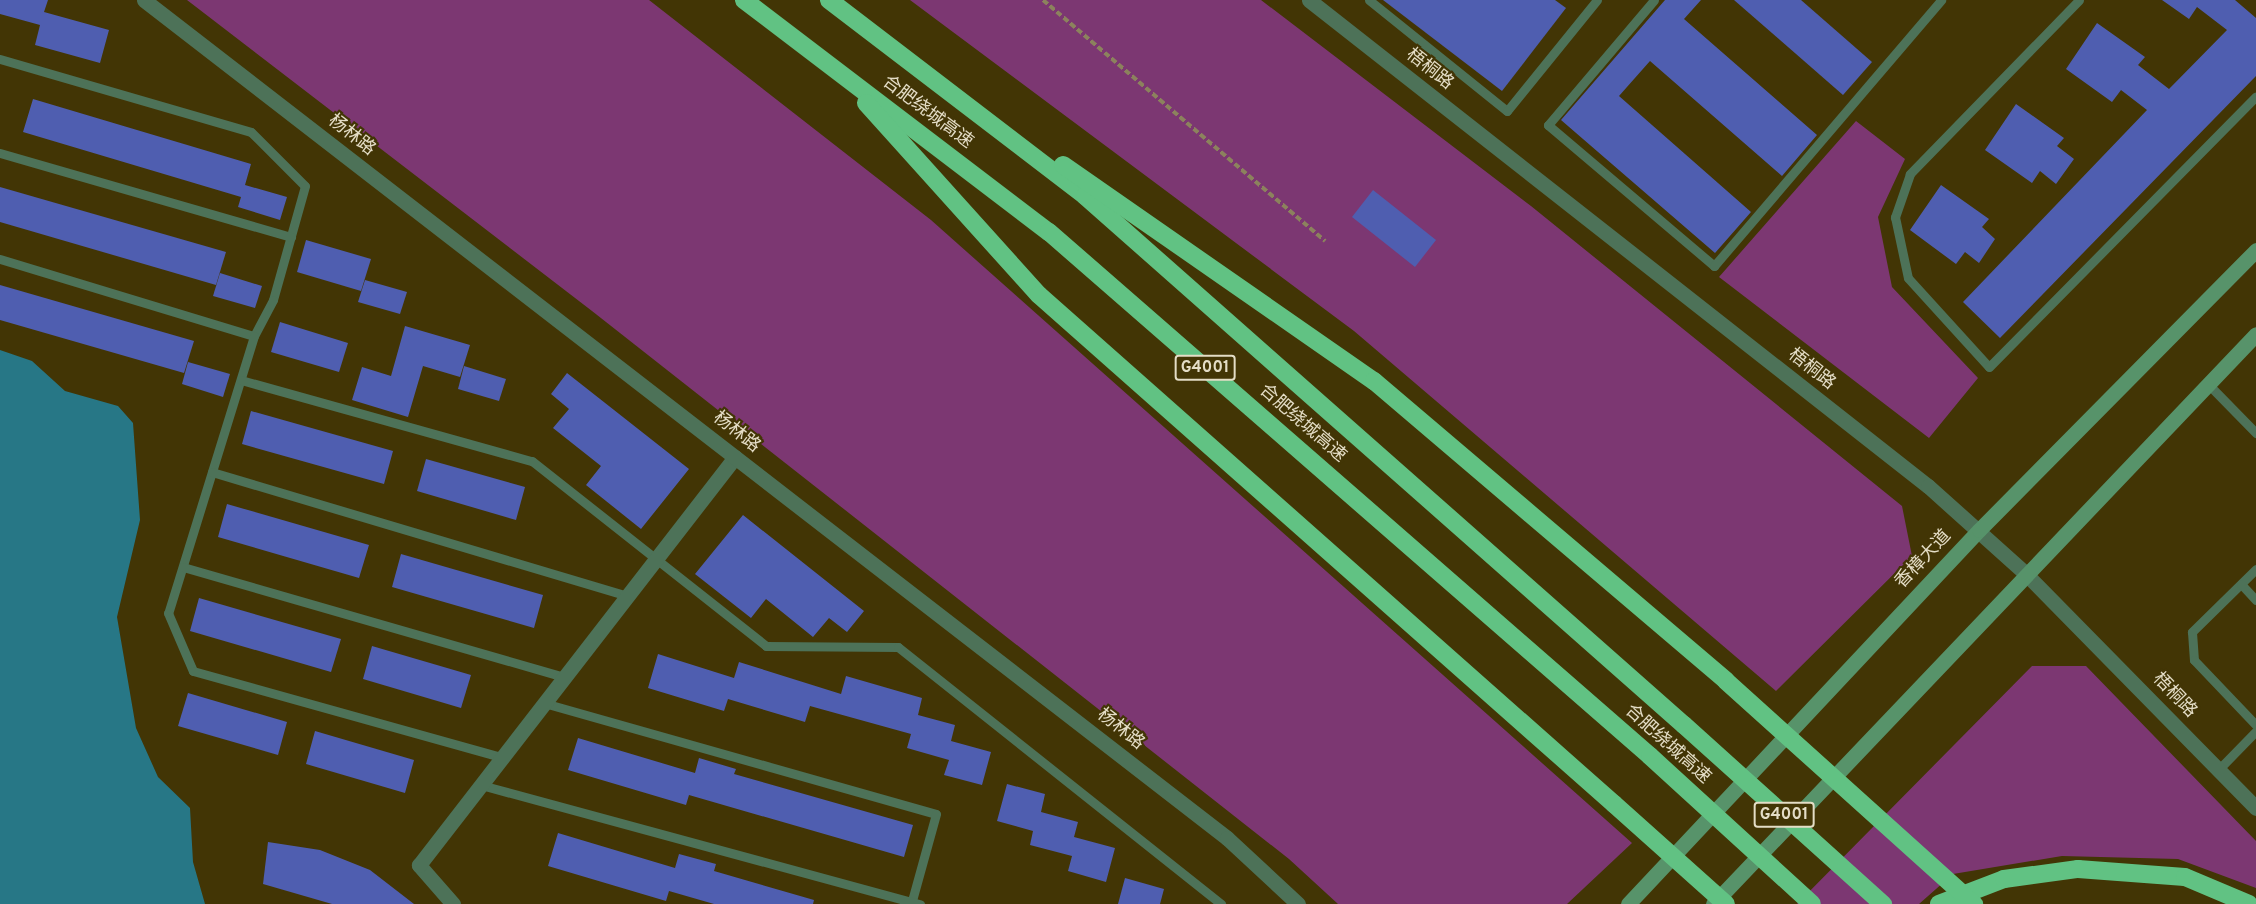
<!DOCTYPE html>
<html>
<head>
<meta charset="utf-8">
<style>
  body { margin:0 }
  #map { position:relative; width:2256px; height:904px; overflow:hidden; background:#423505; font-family:Overpass,"Noto Sans SC",sans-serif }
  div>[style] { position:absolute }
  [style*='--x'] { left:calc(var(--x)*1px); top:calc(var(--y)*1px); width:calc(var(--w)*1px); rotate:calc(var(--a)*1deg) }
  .green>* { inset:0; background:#7c3772 }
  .water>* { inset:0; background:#277786 }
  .building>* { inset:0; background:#4f5eb0 }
  .path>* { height:4px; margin-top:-2px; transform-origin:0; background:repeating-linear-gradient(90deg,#8c825d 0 6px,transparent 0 9px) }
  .service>* { height:9px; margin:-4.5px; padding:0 4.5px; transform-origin:4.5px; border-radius:4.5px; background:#4d7258 }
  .minor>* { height:15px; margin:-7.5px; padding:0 7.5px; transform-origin:7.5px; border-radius:7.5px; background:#4d7258 }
  .tertiary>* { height:15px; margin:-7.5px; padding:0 7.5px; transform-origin:7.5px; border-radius:7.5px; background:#4d7258 }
  .secondary>* { height:15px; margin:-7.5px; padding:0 7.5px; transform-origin:7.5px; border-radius:7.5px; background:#57936a }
  .motorway>* { height:18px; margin:-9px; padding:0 9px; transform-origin:9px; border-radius:9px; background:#61c283 }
  .motorway-bridge>* { height:18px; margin:-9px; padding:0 9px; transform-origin:9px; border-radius:9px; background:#61c283 }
  span { translate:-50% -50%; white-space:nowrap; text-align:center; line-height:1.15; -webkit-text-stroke:4.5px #423505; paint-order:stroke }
  .shield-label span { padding:2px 4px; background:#423505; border:2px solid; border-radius:4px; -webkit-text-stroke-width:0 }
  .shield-label { font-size:16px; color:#e4ddc6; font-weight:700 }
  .street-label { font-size:18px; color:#e4ddc6 }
</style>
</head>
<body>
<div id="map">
  <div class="green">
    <i style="clip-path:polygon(187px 0,649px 0,931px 220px,1632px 843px,1567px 904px,1338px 904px,1289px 859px,592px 311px)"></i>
    <i style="clip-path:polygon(910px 0,1261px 0,1531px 206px,1902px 506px,1912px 556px,1776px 691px,1354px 331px)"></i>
    <i style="clip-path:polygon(1856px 121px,1905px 159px,1878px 217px,1892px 287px,1978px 378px,1929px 438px,1719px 277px)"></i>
    <i style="clip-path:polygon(2032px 666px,2086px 666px,2256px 841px,2256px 888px,2178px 859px,2062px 856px,1953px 874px,1919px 904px,1797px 904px)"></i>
  </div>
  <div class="water">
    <i style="clip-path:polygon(0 350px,32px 361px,65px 391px,118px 406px,133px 423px,140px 520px,117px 617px,136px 728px,158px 777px,190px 808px,193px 862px,205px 904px,0 904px)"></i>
  </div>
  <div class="building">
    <i style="clip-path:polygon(0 0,48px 0,44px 12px,109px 30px,100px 63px,35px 45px,40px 25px,0 14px)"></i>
    <i style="clip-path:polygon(1383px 0,1555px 0,1566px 8px,1502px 91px)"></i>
    <i style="clip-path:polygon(1665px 0,1701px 0,1684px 19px,1817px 135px,1782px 176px,1650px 61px,1619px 96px,1751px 212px,1715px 253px,1561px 120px)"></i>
    <i style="clip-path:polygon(1734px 0,1801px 0,1872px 62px,1843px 95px)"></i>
    <i style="clip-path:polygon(2162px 0,2235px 0,2256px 18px,2256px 76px,2000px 338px,1963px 302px,2147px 110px,2121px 90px,2112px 102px,2066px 69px,2097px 23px,2145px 57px,2138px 65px,2169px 89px,2227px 30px,2197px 7px,2189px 19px)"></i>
    <i style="clip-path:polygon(33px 99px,251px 164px,245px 185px,287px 197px,280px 220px,238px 207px,241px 197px,23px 132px)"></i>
    <i style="clip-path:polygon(2016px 104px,2064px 138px,2057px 146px,2074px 159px,2056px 184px,2040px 171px,2032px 183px,1985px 150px)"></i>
    <i style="clip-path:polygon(1941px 185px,1989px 219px,1982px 227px,1995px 239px,1979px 263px,1965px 252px,1956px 264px,1910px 230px)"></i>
    <i style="clip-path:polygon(0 187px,226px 252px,216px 285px,0 222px)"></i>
    <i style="clip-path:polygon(1373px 190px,1436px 240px,1415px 267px,1352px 217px)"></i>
    <i style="clip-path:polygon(306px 240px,371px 259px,361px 291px,297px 272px)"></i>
    <i style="clip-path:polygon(220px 273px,262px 286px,255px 308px,213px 296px)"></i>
    <i style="clip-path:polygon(365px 280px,407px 292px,400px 314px,358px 302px)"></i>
    <i style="clip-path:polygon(0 285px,194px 341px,184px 373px,0 320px)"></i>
    <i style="clip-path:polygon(280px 322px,348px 343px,339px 372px,271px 352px)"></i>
    <i style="clip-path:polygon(405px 326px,470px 345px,460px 377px,423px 366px,408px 417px,352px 400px,362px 367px,391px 376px)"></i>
    <i style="clip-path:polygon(188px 362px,230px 374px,223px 397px,182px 384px)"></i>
    <i style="clip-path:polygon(464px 366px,506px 379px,499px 401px,458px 389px)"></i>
    <i style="clip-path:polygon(567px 373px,689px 469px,641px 529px,586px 485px,601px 466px,553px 428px,569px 409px,551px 394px)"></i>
    <i style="clip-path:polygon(251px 411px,393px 451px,384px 484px,242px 444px)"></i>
    <i style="clip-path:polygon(426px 459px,525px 487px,516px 520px,417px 491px)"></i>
    <i style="clip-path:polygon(227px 504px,369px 545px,359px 578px,218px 537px)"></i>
    <i style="clip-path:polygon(743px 515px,864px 611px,847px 632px,829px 618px,813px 637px,766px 599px,751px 618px,695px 574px)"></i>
    <i style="clip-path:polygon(401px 554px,543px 595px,534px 628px,392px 587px)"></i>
    <i style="clip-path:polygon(199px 598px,341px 639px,331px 672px,190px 631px)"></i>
    <i style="clip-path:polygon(372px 646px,471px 675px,461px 708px,363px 679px)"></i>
    <i style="clip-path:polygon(658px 654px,734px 678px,739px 662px,841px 694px,846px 676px,922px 698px,918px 715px,955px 725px,951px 741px,991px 752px,982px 785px,944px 775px,949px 760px,907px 748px,911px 734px,810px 706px,805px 722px,728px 699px,724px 711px,648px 688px)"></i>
    <i style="clip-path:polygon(188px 693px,287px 722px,278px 755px,178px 726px)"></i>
    <i style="clip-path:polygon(315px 731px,414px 760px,405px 793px,306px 764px)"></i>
    <i style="clip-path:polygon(578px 738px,695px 773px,699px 758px,736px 769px,734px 774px,913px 825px,904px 857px,689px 795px,686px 805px,568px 770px)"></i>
    <i style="clip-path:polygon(1007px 784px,1045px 794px,1041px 812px,1078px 822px,1074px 837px,1115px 848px,1106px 882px,1068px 871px,1072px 856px,1030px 845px,1033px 831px,997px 821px)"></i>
    <i style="clip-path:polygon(558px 833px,675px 868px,679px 854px,716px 864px,714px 871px,814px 900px,813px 904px,714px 904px,669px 891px,666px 901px,548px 866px)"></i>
    <i style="clip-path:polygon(268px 842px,320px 850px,370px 870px,414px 904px,332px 904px,263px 884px)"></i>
    <i style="clip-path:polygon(1125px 878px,1164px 889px,1160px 904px,1118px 904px)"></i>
  </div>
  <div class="path">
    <i style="--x:1043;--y:0;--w:371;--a:40.5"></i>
  </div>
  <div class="service">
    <i style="--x:1369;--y:0;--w:177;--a:38.8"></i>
    <i style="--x:1507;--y:111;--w:143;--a:-51"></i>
    <i style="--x:1654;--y:0;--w:164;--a:130.3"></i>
    <i style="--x:1548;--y:125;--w:218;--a:40.3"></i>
    <i style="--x:1714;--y:266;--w:350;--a:-49.5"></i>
    <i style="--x:2079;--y:0;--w:243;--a:134.2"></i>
    <i style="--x:1910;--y:174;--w:46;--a:109.2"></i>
    <i style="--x:1895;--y:217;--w:62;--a:78"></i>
    <i style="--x:1908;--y:278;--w:120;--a:47.7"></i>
    <i style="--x:1989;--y:367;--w:380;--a:-45.4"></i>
    <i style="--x:0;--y:59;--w:261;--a:16.2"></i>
    <i style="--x:251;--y:132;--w:76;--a:45"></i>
    <i style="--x:305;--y:186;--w:118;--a:105.7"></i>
    <i style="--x:273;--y:300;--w:41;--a:117.8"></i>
    <i style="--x:0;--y:153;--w:303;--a:16.1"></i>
    <i style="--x:0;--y:259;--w:265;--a:16.9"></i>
    <i style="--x:254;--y:336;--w:290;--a:107.2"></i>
    <i style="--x:168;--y:613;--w:63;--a:66.7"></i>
    <i style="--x:193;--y:671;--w:321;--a:15.6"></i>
    <i style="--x:241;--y:380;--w:302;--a:15.6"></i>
    <i style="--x:532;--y:461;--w:298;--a:38.3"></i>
    <i style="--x:766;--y:646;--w:132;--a:0.4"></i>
    <i style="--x:898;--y:647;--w:413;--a:38.5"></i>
    <i style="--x:2208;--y:384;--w:69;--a:45.6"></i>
    <i style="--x:212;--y:472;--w:433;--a:16.6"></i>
    <i style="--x:183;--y:567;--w:398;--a:16.1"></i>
    <i style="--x:2256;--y:569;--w:90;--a:135.5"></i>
    <i style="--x:2192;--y:632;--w:28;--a:86"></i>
    <i style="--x:2194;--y:660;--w:90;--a:46.4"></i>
    <i style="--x:2241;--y:584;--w:22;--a:47"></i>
    <i style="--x:544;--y:703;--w:407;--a:15.8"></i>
    <i style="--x:936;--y:814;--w:93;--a:105.5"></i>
    <i style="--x:2218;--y:770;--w:54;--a:-45.7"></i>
    <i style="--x:481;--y:785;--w:455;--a:15.2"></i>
  </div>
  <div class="minor">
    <i style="--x:1309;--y:0;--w:787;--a:38.14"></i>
    <i style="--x:1928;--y:486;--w:132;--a:41.9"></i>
    <i style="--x:2026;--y:574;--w:328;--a:45.5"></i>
    <i style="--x:453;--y:904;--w:52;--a:-131.1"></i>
    <i style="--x:419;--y:865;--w:516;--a:-52.24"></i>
  </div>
  <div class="tertiary">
    <i style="--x:144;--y:0;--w:1369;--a:37.73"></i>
    <i style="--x:1227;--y:838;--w:97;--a:42.9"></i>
  </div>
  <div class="secondary">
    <i style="--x:1628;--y:904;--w:513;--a:-46.82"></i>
    <i style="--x:1979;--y:530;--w:394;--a:-45.3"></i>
    <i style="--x:1713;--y:904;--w:787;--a:-46.39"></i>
  </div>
  <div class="motorway">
    <i style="--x:744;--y:0;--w:383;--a:37.3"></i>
    <i style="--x:1049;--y:232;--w:797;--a:41.08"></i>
    <i style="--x:829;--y:0;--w:322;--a:37.4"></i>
    <i style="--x:1085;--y:196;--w:799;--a:41.45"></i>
    <i style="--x:866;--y:103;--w:258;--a:48"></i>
    <i style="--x:1039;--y:295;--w:768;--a:41.52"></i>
    <i style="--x:1063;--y:165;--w:379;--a:34.8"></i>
    <i style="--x:1374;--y:381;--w:462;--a:40.4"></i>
    <i style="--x:1939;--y:904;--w:70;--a:-21"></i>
    <i style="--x:2004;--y:879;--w:75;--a:-7.7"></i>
    <i style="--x:2078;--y:869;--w:107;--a:4.3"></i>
    <i style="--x:2185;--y:877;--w:69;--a:22.9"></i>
  </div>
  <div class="motorway-bridge">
    <i style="--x:1726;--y:681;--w:334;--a:42"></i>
    <i style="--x:1684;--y:725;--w:268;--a:42"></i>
    <i style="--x:1650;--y:756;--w:219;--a:42.4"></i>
    <i style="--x:1614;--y:804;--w:150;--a:41.8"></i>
  </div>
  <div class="shield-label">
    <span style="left:1205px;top:368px">G4001</span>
    <span style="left:1784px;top:815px">G4001</span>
  </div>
  <div class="street-label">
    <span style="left:1429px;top:70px;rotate:38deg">梧桐路</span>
    <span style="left:927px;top:113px;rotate:37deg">合肥绕城高速</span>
    <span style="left:351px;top:136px;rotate:38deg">杨林路</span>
    <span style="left:1811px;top:370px;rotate:38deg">梧桐路</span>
    <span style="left:1302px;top:424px;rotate:41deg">合肥绕城高速</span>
    <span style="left:736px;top:433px;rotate:38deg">杨林路</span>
    <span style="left:1924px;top:560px;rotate:-47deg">香樟大道</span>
    <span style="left:2174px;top:696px;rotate:46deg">梧桐路</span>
    <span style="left:1120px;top:730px;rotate:38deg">杨林路</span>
    <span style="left:1667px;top:745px;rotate:42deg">合肥绕城高速</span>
  </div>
</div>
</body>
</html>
